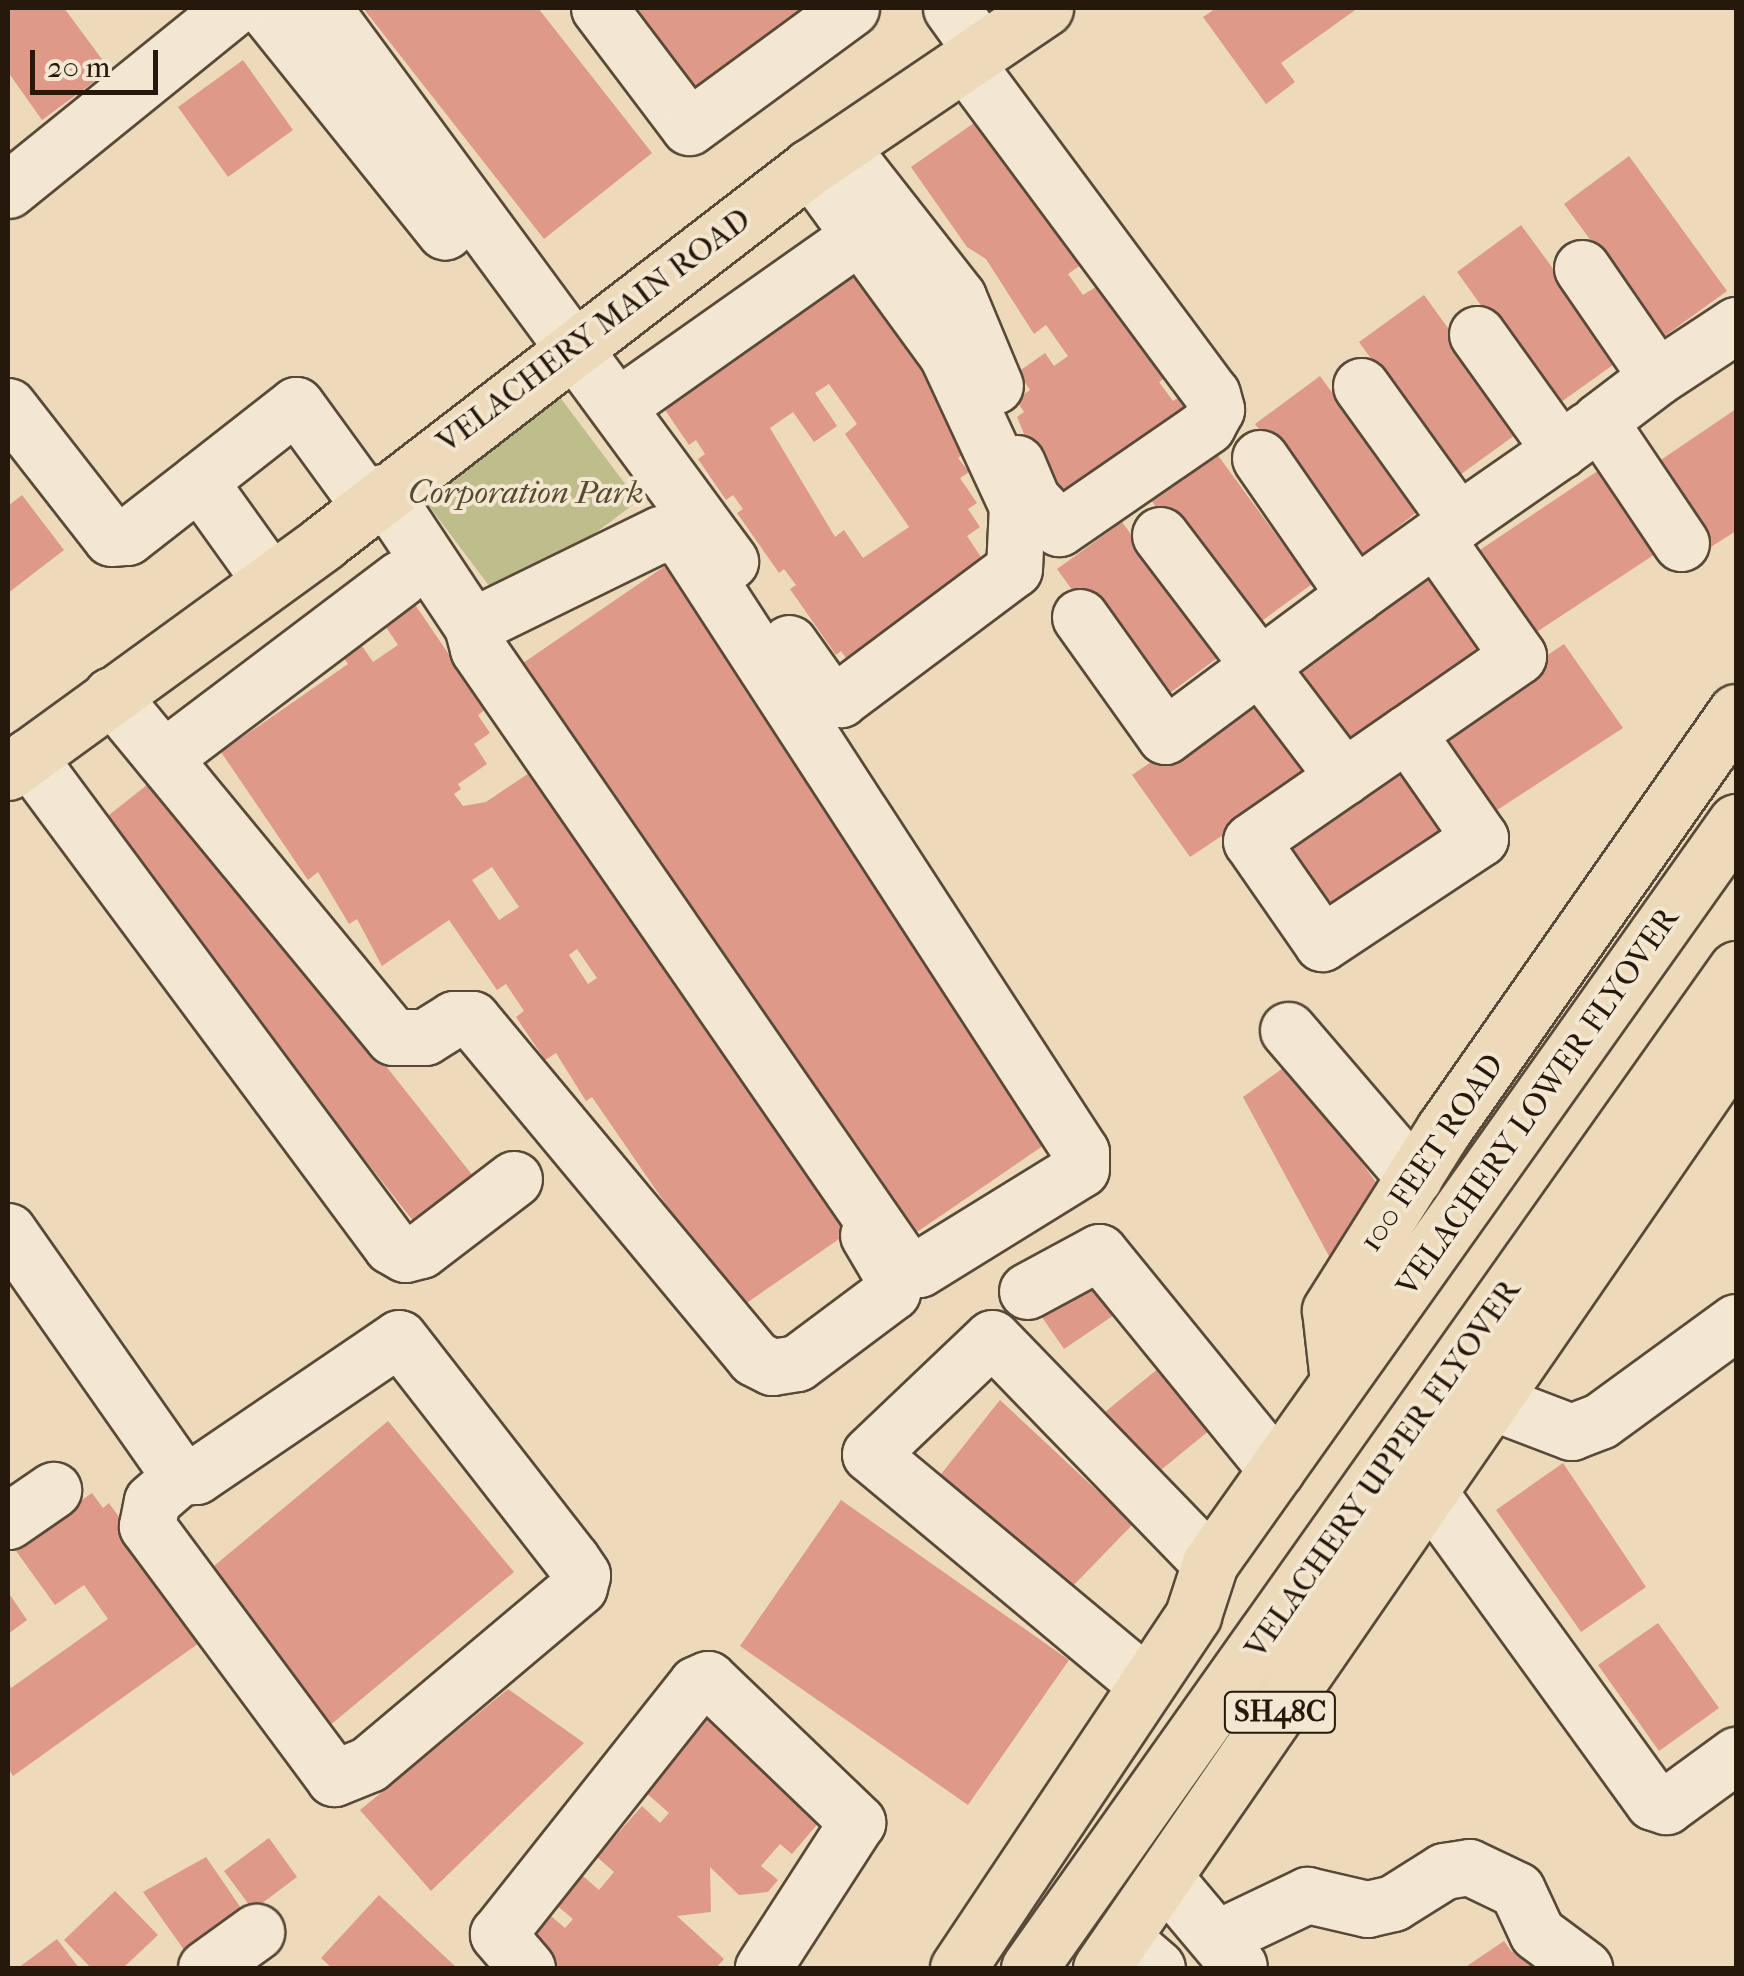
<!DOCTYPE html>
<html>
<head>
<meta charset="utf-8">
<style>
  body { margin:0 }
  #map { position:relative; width:1744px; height:1976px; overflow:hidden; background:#ecdaba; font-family:"IM FELL French Canon",serif }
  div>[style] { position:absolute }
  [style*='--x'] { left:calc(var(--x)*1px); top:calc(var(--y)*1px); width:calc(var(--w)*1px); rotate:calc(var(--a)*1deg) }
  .green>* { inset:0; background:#bebe8c }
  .building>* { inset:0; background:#df9988 }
  .roads { filter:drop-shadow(2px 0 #584938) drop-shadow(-2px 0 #584938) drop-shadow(0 2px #584938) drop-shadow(0 -2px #584938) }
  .minor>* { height:55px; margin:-27.5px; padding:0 27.5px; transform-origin:27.5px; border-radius:27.5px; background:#f3e7d2 }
  .major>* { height:55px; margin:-27.5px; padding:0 27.5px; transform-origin:27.5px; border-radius:27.5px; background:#ecdaba }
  span { translate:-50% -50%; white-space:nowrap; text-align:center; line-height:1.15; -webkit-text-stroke:8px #f3e7d2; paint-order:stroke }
  .shield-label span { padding:2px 8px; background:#f3e7d2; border:2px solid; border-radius:8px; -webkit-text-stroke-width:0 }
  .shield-label { font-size:30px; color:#26190c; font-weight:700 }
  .street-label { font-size:32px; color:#26190c }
  .park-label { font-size:32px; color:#544b32; font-style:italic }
  .frame { position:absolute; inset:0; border:10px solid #26190c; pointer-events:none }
  .scale { position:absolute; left:30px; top:50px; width:128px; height:45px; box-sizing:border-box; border:5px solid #26190c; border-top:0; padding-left:12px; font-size:30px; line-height:35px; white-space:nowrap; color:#26190c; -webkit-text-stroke:8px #f3e7d2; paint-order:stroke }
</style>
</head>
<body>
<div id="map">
  <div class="green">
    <i style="clip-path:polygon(550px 384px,638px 501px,502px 603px,414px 486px)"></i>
  </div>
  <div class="building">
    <i style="clip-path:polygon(8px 8px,64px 8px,110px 70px,42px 120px,8px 72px)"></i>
    <i style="clip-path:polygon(363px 8px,538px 8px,652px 153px,544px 239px)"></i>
    <i style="clip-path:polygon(633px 8px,825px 8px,703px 100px)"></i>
    <i style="clip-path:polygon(1216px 8px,1358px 8px,1281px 63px,1295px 82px,1266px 104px,1203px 17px)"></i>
    <i style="clip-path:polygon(243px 60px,293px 130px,228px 177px,178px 107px)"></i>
    <i style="clip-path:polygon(991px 111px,1092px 257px,1068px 274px,1083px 295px,1107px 280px,1137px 341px,1145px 335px,1172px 373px,1159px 382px,1173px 401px,1185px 393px,1202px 416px,1051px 499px,1017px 417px,1024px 412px,1016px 400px,1030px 390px,1018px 372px,1045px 353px,1054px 366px,1068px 356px,1046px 325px,1034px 334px,986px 259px,967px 247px,911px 167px)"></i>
    <i style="clip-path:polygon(1629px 156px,1727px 291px,1662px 338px,1564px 204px)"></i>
    <i style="clip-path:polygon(1521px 225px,1620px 360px,1554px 407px,1457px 272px)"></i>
    <i style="clip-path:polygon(evenodd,865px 268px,968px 416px,950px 428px,966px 452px,958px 458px,969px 472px,960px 478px,977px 503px,968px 509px,980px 527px,967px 536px,993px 575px,855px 671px,841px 651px,836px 655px,790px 589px,796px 585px,784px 569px,779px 573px,737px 513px,743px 509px,733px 495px,726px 500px,698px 459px,705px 454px,696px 440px,689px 445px,663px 407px,865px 268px,829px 384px,857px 424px,845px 434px,909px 527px,863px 558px,844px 530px,835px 537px,770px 428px,793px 412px,814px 442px,837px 426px,815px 393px,829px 384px)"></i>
    <i style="clip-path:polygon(1424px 295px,1522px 430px,1457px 477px,1359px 342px)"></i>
    <i style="clip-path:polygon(1320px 376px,1418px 511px,1358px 559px,1255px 424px)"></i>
    <i style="clip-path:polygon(1736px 409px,1736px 531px,1703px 552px,1646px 470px)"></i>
    <i style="clip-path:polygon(1214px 450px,1312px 584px,1247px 632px,1149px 497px)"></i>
    <i style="clip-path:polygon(1608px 464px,1666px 547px,1532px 635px,1474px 554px)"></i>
    <i style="clip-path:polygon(22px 495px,64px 550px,8px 593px,8px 506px)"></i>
    <i style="clip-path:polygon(1122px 522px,1220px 656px,1155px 704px,1057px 569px)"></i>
    <i style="clip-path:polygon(665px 566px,1053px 1139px,911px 1236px,523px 663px)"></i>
    <i style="clip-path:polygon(1423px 568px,1482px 651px,1347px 740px,1290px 658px)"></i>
    <i style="clip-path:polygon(evenodd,414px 603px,486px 709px,478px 715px,490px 733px,474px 744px,487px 764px,458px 784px,461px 789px,454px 794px,463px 806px,486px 802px,535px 769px,852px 1230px,738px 1309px,592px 1097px,586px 1101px,556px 1053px,545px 1060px,516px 1017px,524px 1011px,506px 984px,497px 990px,449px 920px,382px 966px,357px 919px,349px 924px,318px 872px,308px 880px,221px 752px,348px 664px,344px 658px,362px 646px,373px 662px,398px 645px,384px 624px,414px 603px,492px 867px,519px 907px,499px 920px,472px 880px,492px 867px,414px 603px,577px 949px,597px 978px,588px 984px,569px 955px,577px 949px)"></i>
    <i style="clip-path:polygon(1564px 644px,1623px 728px,1488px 816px,1430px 734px)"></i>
    <i style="clip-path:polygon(1266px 684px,1324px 768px,1190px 857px,1132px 775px)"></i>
    <i style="clip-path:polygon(1401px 756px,1460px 841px,1325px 929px,1267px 846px)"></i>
    <i style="clip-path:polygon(157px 777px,473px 1176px,414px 1222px,99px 823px)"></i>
    <i style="clip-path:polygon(1290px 1063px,1381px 1189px,1330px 1258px,1243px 1097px)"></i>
    <i style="clip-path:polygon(1091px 1268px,1120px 1311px,1064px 1349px,1035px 1307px)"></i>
    <i style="clip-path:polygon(1165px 1363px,1216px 1425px,1156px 1474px,1105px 1412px)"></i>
    <i style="clip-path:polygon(1000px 1400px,1133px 1524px,1070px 1589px,938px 1478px)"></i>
    <i style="clip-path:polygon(388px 1421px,514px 1572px,328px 1727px,202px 1576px)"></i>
    <i style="clip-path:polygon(1563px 1463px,1646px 1587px,1581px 1632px,1496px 1510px)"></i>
    <i style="clip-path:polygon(92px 1493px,103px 1508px,109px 1503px,206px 1638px,13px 1776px,8px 1768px,8px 1682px,11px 1688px,108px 1619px,84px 1585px,55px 1605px,16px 1551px,34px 1539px,27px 1531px,75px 1497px,79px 1502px)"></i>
    <i style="clip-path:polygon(841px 1500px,1069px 1660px,968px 1805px,740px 1646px)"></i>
    <i style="clip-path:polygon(8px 1592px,27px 1620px,8px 1634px)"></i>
    <i style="clip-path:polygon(1658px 1623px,1719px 1708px,1659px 1751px,1598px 1665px)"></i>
    <i style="clip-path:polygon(508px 1689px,584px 1743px,431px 1891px,360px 1810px)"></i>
    <i style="clip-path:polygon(715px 1708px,832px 1807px,792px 1854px,780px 1844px,761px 1866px,778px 1880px,768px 1892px,739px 1895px,710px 1867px,711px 1912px,677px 1916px,724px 1959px,716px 1968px,553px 1968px,518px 1940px,544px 1910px,565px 1928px,573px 1919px,549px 1899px,575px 1869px,599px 1890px,614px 1872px,597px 1857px,642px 1806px,660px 1823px,669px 1813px,644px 1791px)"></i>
    <i style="clip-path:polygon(269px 1838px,297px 1877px,253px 1910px,224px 1871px)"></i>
    <i style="clip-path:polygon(206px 1857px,252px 1924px,192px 1961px,143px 1892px)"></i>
    <i style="clip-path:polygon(115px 1891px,158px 1935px,123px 1968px,91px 1968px,64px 1940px)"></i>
    <i style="clip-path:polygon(379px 1895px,457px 1968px,332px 1968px,321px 1958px)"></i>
    <i style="clip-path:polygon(57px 1939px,79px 1968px,18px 1968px)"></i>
    <i style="clip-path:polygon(1504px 1941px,1512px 1952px,1527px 1942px,1546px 1968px,1464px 1968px)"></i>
  </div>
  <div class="roads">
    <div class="minor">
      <i style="--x:265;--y:8;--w:287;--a:51.2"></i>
      <i style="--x:323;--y:8;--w:687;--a:53.65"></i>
      <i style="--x:599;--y:8;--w:149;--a:52.9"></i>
      <i style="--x:689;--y:127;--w:201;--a:-36.3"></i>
      <i style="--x:951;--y:8;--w:53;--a:54.2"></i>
      <i style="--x:965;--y:62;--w:414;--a:53.4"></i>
      <i style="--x:1212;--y:394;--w:16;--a:75"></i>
      <i style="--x:1216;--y:409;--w:19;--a:118"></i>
      <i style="--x:1207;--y:426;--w:180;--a:145.4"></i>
      <i style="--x:1059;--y:528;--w:40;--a:-133"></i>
      <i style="--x:1032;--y:499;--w:39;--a:-113"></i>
      <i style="--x:842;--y:149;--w:188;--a:51.9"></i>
      <i style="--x:958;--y:297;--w:96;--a:67.4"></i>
      <i style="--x:8;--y:190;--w:289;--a:-39"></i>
      <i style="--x:1582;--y:268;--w:132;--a:55.5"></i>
      <i style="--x:1657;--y:377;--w:95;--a:-33.4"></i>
      <i style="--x:1477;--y:334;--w:143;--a:54.4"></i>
      <i style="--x:1560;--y:450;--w:36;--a:-36"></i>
      <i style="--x:1657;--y:377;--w:73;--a:142.8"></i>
      <i style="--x:1599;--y:421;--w:147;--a:56.1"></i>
      <i style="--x:1361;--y:386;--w:166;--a:54.3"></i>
      <i style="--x:1458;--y:521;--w:124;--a:-34.8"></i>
      <i style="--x:8;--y:406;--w:167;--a:52"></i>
      <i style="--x:111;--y:538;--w:16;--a:-4"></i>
      <i style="--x:127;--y:537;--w:91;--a:-37.9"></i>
      <i style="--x:199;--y:481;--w:122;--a:54.4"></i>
      <i style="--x:618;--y:406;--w:296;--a:-35.2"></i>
      <i style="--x:1260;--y:458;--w:167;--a:55.3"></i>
      <i style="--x:1355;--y:595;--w:127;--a:-35.7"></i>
      <i style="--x:199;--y:481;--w:123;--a:-38.1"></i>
      <i style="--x:296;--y:405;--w:122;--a:54"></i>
      <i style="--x:383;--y:492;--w:161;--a:56.4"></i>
      <i style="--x:472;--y:626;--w:24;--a:75"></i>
      <i style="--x:478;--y:649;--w:746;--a:55.37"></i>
      <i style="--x:902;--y:1263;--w:18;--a:19"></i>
      <i style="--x:919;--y:1269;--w:190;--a:-31.7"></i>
      <i style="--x:1081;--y:1169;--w:17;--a:-90"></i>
      <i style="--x:1081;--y:1152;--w:732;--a:-123.02"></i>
      <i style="--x:682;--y:538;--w:22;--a:-170"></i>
      <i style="--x:660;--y:534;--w:209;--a:153.9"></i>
      <i style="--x:1160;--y:535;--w:304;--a:52.8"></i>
      <i style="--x:1080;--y:617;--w:146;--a:54.5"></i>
      <i style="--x:1165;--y:736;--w:237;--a:-36.6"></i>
      <i style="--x:789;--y:643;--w:64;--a:54.6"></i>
      <i style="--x:826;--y:695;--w:15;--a:16"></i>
      <i style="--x:840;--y:699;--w:217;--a:-36.8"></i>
      <i style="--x:1014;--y:569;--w:63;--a:-87.3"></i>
      <i style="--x:1017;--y:506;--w:166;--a:-114.9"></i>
      <i style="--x:947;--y:355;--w:233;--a:-126.1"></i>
      <i style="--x:111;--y:695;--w:443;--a:50.5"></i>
      <i style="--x:393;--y:1037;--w:32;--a:0"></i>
      <i style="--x:425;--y:1037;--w:34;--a:-32"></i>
      <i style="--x:454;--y:1019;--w:18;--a:0"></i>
      <i style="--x:472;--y:1019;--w:441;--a:50.2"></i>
      <i style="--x:754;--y:1358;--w:20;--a:27"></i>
      <i style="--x:772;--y:1367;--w:25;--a:-9"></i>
      <i style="--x:797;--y:1363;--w:119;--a:-36.8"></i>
      <i style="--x:892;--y:1292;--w:13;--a:-81"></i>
      <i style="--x:894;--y:1279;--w:51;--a:-120.6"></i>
      <i style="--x:1407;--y:733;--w:128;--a:55.2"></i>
      <i style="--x:1480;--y:838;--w:190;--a:146.4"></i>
      <i style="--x:1322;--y:943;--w:124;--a:-124.8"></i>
      <i style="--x:1251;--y:841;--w:190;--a:-34.7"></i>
      <i style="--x:1407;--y:733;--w:135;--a:-34.7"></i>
      <i style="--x:1518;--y:656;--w:144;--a:-125.1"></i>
      <i style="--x:28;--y:757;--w:609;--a:53.41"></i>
      <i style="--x:391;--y:1246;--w:16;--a:30"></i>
      <i style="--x:405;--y:1254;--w:16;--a:-14"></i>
      <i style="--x:421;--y:1250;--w:117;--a:-37.4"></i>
      <i style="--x:163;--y:758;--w:298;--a:-37.1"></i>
      <i style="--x:1288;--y:1030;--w:194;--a:49.4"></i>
      <i style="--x:8;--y:1231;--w:300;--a:55"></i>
      <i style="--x:180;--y:1477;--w:16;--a:-4"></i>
      <i style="--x:196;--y:1476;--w:245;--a:-34.2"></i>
      <i style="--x:399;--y:1338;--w:281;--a:52.1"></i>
      <i style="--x:572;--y:1560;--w:18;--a:56"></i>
      <i style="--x:582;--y:1575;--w:12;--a:104"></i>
      <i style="--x:579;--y:1587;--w:275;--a:139.9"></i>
      <i style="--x:369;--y:1764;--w:38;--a:158"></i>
      <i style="--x:334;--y:1778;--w:314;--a:-126.6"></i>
      <i style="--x:147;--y:1526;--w:25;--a:-79"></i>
      <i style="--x:152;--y:1501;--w:37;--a:-41"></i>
      <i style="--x:1027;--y:1291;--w:82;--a:-28.4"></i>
      <i style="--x:1099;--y:1252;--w:281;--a:50.8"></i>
      <i style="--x:1490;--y:1401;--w:87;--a:20.9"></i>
      <i style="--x:1571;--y:1432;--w:31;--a:-21"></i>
      <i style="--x:1600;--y:1421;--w:168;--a:-36.1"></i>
      <i style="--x:1430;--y:1494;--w:380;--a:54.1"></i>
      <i style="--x:1653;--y:1802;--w:14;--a:17"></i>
      <i style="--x:1666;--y:1806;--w:87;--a:-36.1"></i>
      <i style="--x:8;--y:1521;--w:55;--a:-34.6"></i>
      <i style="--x:1146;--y:1684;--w:359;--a:-140.2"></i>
      <i style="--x:870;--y:1454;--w:168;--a:-43.6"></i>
      <i style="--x:992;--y:1338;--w:313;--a:45.9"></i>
      <i style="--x:1164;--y:1877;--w:116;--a:49.9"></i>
      <i style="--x:1219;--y:1937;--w:98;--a:-25.5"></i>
      <i style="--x:1307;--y:1895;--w:62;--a:13.1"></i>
      <i style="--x:1367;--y:1909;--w:27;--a:-13"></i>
      <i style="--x:1393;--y:1903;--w:60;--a:-32.1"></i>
      <i style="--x:1444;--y:1871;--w:25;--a:-9"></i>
      <i style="--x:1469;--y:1867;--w:53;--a:25.6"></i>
      <i style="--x:1517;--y:1890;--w:47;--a:65.1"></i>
      <i style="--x:1537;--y:1933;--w:59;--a:36.7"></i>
      <i style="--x:1122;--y:1938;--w:46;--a:40.6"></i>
      <i style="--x:206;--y:1968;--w:62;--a:-35.8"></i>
      <i style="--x:527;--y:1968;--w:45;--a:-130.5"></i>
      <i style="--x:498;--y:1934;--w:319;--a:-51.6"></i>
      <i style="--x:696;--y:1684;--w:13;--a:-23"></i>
      <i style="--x:708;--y:1679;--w:207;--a:43.8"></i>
      <i style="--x:857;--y:1822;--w:174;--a:122.8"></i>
    </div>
    <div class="major">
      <i style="--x:8;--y:772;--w:391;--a:-36"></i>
      <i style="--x:324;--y:542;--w:614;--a:-37.65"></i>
      <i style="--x:810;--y:167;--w:284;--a:-34.1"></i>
      <i style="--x:1338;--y:1381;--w:71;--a:-96.4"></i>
      <i style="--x:1330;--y:1310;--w:214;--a:-57.8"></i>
      <i style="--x:1444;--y:1129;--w:509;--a:-55"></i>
      <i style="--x:958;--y:1968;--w:424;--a:-56.3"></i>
      <i style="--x:1193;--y:1615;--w:55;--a:-71.9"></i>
      <i style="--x:1210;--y:1563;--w:909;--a:-54.63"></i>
      <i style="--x:1029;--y:1968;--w:1224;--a:-54.71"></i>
      <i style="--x:1101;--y:1968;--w:1120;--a:-55.44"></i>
    </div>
  </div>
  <div class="shield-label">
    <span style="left:1280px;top:1712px">SH48C</span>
  </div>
  <div class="street-label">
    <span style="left:594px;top:331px;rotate:-37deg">VELACHERY MAIN ROAD</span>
    <span style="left:1538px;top:1102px;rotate:-55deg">VELACHERY LOWER FLYOVER</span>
    <span style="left:1432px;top:1153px;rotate:-56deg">100 FEET ROAD</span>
    <span style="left:1383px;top:1469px;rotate:-55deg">VELACHERY UPPER FLYOVER</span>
  </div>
  <div class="park-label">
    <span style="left:526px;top:493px">Corporation Park</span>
  </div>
  <div class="frame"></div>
  <div class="scale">20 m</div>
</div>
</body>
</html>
